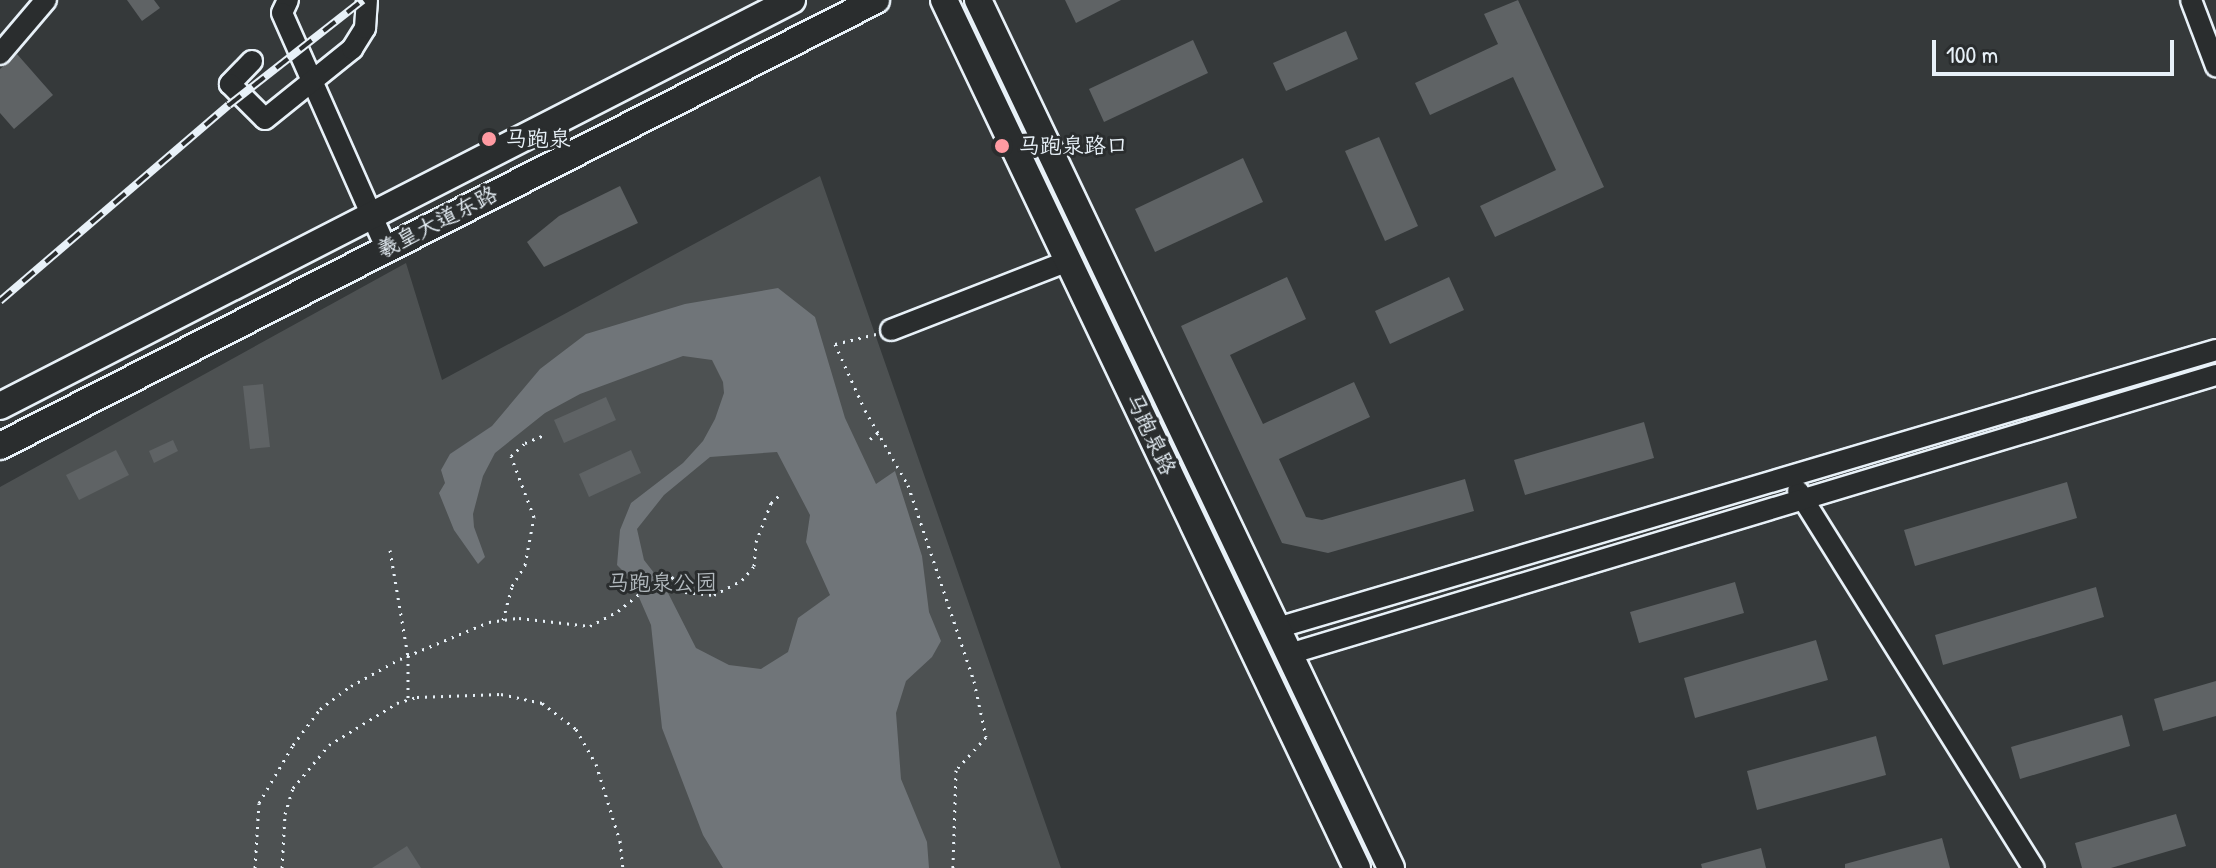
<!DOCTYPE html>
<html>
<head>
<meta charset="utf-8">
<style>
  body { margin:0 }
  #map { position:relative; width:2216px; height:868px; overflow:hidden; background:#35393a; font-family:"Patrick Hand","LXGW WenKai TC",sans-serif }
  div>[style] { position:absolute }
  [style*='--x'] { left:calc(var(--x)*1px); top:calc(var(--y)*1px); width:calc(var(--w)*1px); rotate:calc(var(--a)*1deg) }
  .green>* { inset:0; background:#4d5152 }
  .water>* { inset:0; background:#707579 }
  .building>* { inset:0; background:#5f6365 }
  .path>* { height:3px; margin-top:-1.5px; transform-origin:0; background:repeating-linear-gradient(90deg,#e8f1f8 0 2px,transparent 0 8px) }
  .roads { filter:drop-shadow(2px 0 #e8f1f8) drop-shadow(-2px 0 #e8f1f8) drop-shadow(0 2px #e8f1f8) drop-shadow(0 -2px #e8f1f8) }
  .minor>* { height:20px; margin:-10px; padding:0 10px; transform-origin:10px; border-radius:10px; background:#2a2d2e }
  .major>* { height:26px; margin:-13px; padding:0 13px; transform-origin:13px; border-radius:13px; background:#2a2d2e }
  .rail>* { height:8px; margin-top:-4px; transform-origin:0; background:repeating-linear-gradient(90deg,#2a2d2e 0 15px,#e8f1f8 0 30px); box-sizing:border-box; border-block:2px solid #e8f1f8 }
  .dots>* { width:22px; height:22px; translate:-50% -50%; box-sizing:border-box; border:4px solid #2a2d2e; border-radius:50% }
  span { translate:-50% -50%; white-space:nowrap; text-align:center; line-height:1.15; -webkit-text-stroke:6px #2a2d2e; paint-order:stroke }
  .poi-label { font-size:22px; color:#e8f1f8 }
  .left { translate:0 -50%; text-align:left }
  .street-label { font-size:22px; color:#e8f1f8 }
  .park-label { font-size:22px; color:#b2b9be }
  .scale { position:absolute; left:1932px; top:40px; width:242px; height:36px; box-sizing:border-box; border:4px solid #e8f1f8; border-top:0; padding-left:10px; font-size:24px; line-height:28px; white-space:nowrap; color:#e8f1f8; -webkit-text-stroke:6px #2a2d2e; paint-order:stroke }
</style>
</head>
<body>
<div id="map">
  <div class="green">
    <i style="clip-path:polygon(820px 176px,1061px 868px,0 868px,0 487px,406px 263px,442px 380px)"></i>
  </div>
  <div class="water">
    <i style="clip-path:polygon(evenodd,778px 288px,815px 317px,845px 418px,876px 484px,895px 471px,922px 556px,929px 612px,941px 641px,932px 657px,906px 681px,896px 713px,901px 779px,927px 842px,929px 868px,723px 868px,703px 835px,662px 728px,651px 625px,631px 579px,617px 565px,620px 530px,631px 503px,683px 463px,703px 441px,715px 419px,724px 393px,723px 382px,712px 360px,683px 356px,580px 394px,545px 413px,495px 453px,483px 476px,473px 514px,474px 527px,485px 557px,478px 564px,454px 530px,439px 493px,445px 483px,441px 470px,450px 454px,492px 426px,540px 369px,586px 334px,685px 304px,778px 288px,777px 452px,810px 515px,806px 542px,830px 595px,798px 618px,788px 652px,761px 669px,729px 665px,696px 648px,665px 587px,644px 560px,637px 529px,664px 495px,710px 457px,777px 452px)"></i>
  </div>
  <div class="building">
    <i style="clip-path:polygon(127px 0,154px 0,160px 8px,142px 21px)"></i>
    <i style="clip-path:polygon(1065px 0,1121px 0,1076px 23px)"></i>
    <i style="clip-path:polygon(1518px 0,1604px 187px,1495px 237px,1480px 206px,1556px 170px,1513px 77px,1430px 115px,1415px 83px,1498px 44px,1484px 14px)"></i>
    <i style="clip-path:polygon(1346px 31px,1358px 59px,1286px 91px,1273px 63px)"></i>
    <i style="clip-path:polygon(1193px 40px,1208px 73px,1104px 122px,1089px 89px)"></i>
    <i style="clip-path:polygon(17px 54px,53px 95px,14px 129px,0 113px,0 69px)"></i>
    <i style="clip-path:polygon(1379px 137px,1418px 226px,1385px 241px,1345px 151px)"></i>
    <i style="clip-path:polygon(1243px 158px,1263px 202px,1155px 252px,1135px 209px)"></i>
    <i style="clip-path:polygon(620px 186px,638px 223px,544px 267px,527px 242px,559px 216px)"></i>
    <i style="clip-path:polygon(1287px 277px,1306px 319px,1230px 355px,1263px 424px,1354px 382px,1370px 417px,1279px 459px,1306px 517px,1322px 520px,1465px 479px,1474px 511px,1328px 553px,1282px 543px,1181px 326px)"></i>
    <i style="clip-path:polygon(1449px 277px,1464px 310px,1390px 344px,1375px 311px)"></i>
    <i style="clip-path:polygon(263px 384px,270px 447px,250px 449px,243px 386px)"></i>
    <i style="clip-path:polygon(606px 397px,616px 420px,564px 443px,554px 420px)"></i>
    <i style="clip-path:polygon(1644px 422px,1654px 458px,1525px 495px,1514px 460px)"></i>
    <i style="clip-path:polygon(173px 440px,178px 451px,154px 463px,149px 451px)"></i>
    <i style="clip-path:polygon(116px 450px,129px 475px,79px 500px,66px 475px)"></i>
    <i style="clip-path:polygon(631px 450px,641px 473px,589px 497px,579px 474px)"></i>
    <i style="clip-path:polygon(2067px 482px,2077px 518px,1915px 566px,1904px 530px)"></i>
    <i style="clip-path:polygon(1735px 582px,1744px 613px,1639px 643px,1630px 612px)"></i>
    <i style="clip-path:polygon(2096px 587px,2104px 617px,1943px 665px,1935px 635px)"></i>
    <i style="clip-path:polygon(1816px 640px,1828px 680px,1695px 718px,1684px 678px)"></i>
    <i style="clip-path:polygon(2216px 681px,2216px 716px,2163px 731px,2154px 699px)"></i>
    <i style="clip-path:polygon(2122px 715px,2130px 746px,2020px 779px,2011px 747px)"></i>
    <i style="clip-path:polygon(1876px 736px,1886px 775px,1757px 810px,1747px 771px)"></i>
    <i style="clip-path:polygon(2176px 814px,2186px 846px,2111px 868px,2082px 868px,2075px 843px)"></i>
    <i style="clip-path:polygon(1942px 838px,1950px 868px,1845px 868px,1845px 864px)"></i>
    <i style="clip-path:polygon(407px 846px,421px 868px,372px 868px)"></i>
    <i style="clip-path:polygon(1761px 848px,1766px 868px,1702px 868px,1701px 864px)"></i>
  </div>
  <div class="path">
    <i style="--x:876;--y:334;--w:42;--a:166.3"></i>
    <i style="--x:835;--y:344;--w:72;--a:65.6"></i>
    <i style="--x:865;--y:410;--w:86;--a:60.2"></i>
    <i style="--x:908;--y:485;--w:207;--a:71.4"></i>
    <i style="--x:974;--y:681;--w:57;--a:77.9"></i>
    <i style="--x:986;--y:737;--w:45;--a:132.3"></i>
    <i style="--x:956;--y:770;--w:98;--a:91.8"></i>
    <i style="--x:870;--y:439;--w:11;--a:-38"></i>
    <i style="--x:390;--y:550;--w:108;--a:80.4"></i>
    <i style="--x:408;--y:656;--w:44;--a:90"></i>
    <i style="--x:503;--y:620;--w:35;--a:-75"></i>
    <i style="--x:512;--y:586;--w:25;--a:-58"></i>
    <i style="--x:525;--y:565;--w:49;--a:-79.4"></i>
    <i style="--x:534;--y:517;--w:65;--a:-110.7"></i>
    <i style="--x:511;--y:456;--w:19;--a:-43"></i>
    <i style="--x:525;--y:443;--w:23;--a:-23"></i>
    <i style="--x:255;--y:868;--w:65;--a:-86.5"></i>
    <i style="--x:259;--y:803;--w:67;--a:-59.6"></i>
    <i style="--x:293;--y:745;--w:45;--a:-53.1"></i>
    <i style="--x:320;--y:709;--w:39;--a:-37"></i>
    <i style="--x:351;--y:686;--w:56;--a:-28.9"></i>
    <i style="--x:400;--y:659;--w:96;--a:-22.6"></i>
    <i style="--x:489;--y:622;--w:30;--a:-8"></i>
    <i style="--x:519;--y:618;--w:71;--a:6.4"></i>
    <i style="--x:590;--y:626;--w:32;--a:-28"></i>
    <i style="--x:618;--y:611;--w:59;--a:-38.8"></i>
    <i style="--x:664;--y:574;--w:9;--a:21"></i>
    <i style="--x:672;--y:577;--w:20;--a:49"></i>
    <i style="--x:685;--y:592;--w:29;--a:6"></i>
    <i style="--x:714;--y:595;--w:32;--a:-28"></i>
    <i style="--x:742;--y:580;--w:18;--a:-49"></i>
    <i style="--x:754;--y:566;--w:24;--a:-85"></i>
    <i style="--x:756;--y:542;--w:42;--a:-69"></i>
    <i style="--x:771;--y:503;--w:16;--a:-43"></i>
    <i style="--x:282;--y:868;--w:54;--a:-86.8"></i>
    <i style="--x:285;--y:814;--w:27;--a:-73"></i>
    <i style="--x:293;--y:788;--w:56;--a:-50.1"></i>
    <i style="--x:329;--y:745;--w:80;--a:-31.7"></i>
    <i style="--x:397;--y:703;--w:21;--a:-17"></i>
    <i style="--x:417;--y:697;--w:84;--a:-2"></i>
    <i style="--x:501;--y:694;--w:42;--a:12.4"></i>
    <i style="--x:542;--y:703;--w:43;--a:37.4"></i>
    <i style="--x:576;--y:729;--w:40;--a:60.3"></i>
    <i style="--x:596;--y:764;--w:81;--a:72.7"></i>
    <i style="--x:620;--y:841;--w:27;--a:84"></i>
  </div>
  <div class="roads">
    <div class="minor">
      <i style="--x:288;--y:0;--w:14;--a:115"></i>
      <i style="--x:282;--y:13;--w:257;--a:66.1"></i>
      <i style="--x:2191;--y:0;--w:71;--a:69.3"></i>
      <i style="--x:0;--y:54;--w:71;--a:-49.6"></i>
      <i style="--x:252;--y:61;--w:32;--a:134"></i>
      <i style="--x:230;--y:84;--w:49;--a:45"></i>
      <i style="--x:265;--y:119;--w:112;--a:-38.8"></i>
      <i style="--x:352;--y:49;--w:25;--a:-58"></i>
      <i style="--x:365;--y:28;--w:28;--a:-86"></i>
      <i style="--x:891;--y:330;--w:190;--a:-21.3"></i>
      <i style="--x:1798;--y:491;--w:445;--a:58"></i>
      <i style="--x:1277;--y:628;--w:979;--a:-16.49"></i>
      <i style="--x:1289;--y:654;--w:968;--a:-16.75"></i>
    </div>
    <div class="major">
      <i style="--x:944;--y:0;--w:961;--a:64.55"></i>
      <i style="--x:978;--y:0;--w:961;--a:64.55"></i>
      <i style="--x:0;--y:406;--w:890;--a:-27.14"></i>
      <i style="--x:0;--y:446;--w:983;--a:-26.98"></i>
    </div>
  </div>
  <div class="rail">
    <i style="--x:0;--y:301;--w:301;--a:-40.6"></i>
    <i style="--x:229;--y:105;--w:170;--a:-38.1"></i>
  </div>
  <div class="dots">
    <i style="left:489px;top:139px;background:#ff9aa2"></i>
    <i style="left:1002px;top:146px;background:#ff9aa2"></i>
  </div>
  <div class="poi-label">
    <span class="left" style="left:505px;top:139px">马跑泉</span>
    <span class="left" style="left:1018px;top:146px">马跑泉路口</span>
  </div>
  <div class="street-label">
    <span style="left:437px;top:222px;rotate:-27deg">羲皇大道东路</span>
    <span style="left:1151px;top:434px;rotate:65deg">马跑泉路</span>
  </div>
  <div class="park-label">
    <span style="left:662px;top:583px">马跑泉公园</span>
  </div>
  <div class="scale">100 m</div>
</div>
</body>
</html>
